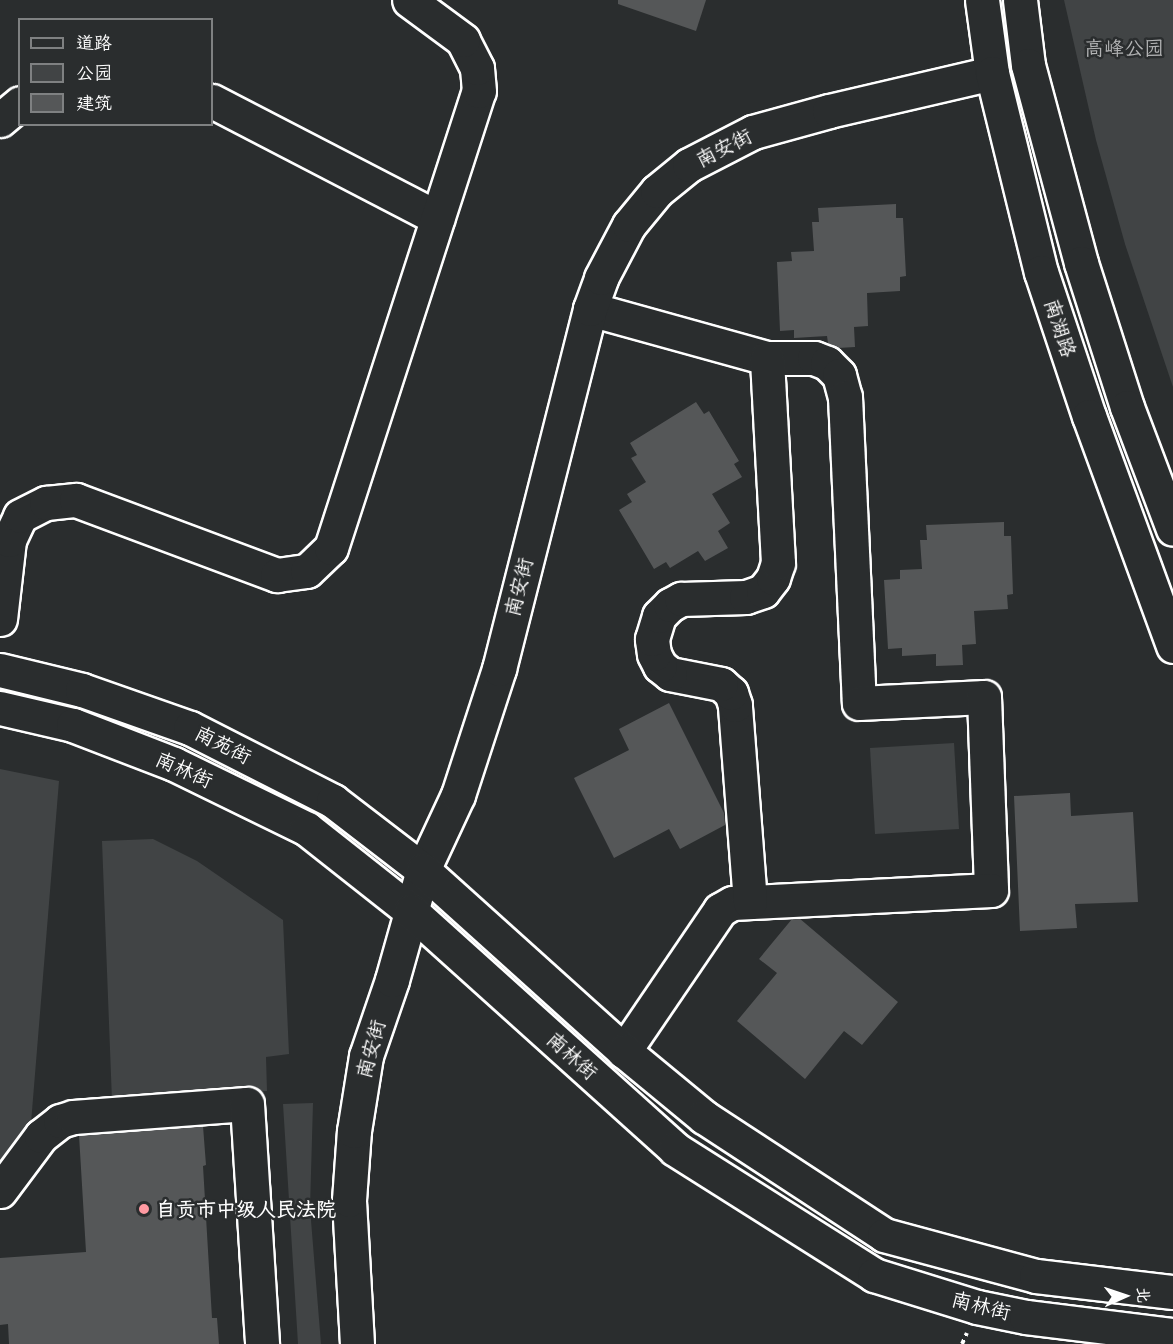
<!DOCTYPE html>
<html>
<head>
<meta charset="utf-8">
<style>
  body { margin:0 }
  #map { position:relative; width:1173px; height:1344px; overflow:hidden; background:#2a2d2e; font-family:Sriracha,"LXGW WenKai TC",sans-serif }
  div>[style] { position:absolute }
  [style*='--x'] { left:calc(var(--x)*1px); top:calc(var(--y)*1px); width:calc(var(--w)*1px); rotate:calc(var(--a)*1deg) }
  .green>* { inset:0; background:#414445 }
  .building>* { inset:0; background:#555758 }
  .path>* { height:4px; margin-top:-2px; transform-origin:0; background:repeating-linear-gradient(90deg,#fff 0 4.5px,transparent 0 9px) }
  .roads { filter:drop-shadow(2px 0 #fff) drop-shadow(-2px 0 #fff) drop-shadow(0 2px #fff) drop-shadow(0 -2px #fff) }
  .minor>* { height:33px; margin:-16.5px; padding:0 16.5px; transform-origin:16.5px; border-radius:16.5px; background:#2a2d2e }
  .major>* { height:33px; margin:-16.5px; padding:0 16.5px; transform-origin:16.5px; border-radius:16.5px; background:#2a2d2e }
  .dots>* { width:16px; height:16px; translate:-50% -50%; box-sizing:border-box; border:3px solid #2a2d2e; border-radius:50% }
  span { translate:-50% -50%; white-space:nowrap; text-align:center; line-height:1.15; -webkit-text-stroke:5px #2a2d2e; paint-order:stroke }
  .park-label { font-size:20px; color:#b3b4b5 }
  .street-label { font-size:20px; color:#fff }
  .poi-label { font-size:20px; color:#fff; font-weight:700 }
  .left { translate:0 -50%; text-align:left }
  .legend { position:absolute; left:18px; top:18px; width:195px; height:108px; box-sizing:border-box; background:#2a2d2e; border:2px solid #7f8182; margin:0; padding:8px 10px; list-style:none; font-size:18px; color:#fff }
  .legend li { display:flex; align-items:center; gap:12px; height:30px }
  .legend b { width:30px; border:2px solid #7f8182 }
  .north { position:absolute; left:1095px; top:1266px; width:60px; height:60px; -webkit-text-stroke:4px #2a2d2e; paint-order:stroke; rotate:87deg; font-size:16px; font-weight:700; line-height:24px; text-align:center; color:#fff }
  .north::after { content:''; display:block; margin:auto; width:21px; height:27px; background:#fff; clip-path:polygon(50% 0,100% 100%,50% 72%,0 100%) }
</style>
</head>
<body>
<div id="map">
  <div class="green">
    <i style="clip-path:polygon(1064px 0,1173px 0,1173px 387px,1125px 244px,1096px 140px)"></i>
    <i style="clip-path:polygon(954px 743px,959px 829px,875px 834px,870px 748px)"></i>
    <i style="clip-path:polygon(0 769px,59px 781px,31px 1123px,0 1160px)"></i>
    <i style="clip-path:polygon(153px 839px,197px 861px,283px 920px,289px 1054px,266px 1057px,267px 1091px,112px 1101px,102px 841px)"></i>
    <i style="clip-path:polygon(313px 1103px,310px 1208px,321px 1344px,298px 1344px,283px 1104px)"></i>
  </div>
  <div class="building">
    <i style="clip-path:polygon(618px 0,706px 0,696px 31px,618px 4px)"></i>
    <i style="clip-path:polygon(896px 204px,896px 218px,903px 218px,906px 276px,900px 277px,900px 291px,867px 293px,868px 326px,854px 327px,855px 347px,838px 348px,828px 343px,827px 336px,794px 338px,794px 330px,780px 331px,777px 262px,792px 261px,791px 252px,814px 251px,812px 222px,819px 222px,818px 208px)"></i>
    <i style="clip-path:polygon(696px 402px,704px 414px,709px 411px,739px 461px,734px 464px,742px 477px,712px 494px,730px 523px,718px 531px,728px 548px,705px 561px,698px 551px,670px 568px,666px 562px,654px 569px,619px 510px,632px 502px,627px 494px,646px 482px,631px 458px,637px 455px,630px 443px)"></i>
    <i style="clip-path:polygon(1004px 522px,1004px 536px,1011px 536px,1013px 594px,1007px 595px,1008px 609px,974px 611px,976px 644px,962px 645px,963px 665px,936px 666px,936px 654px,902px 656px,902px 648px,888px 649px,884px 580px,900px 579px,900px 570px,922px 569px,920px 540px,927px 540px,926px 525px)"></i>
    <i style="clip-path:polygon(669px 703px,724px 813px,725px 825px,680px 849px,669px 829px,614px 858px,574px 778px,629px 750px,619px 729px)"></i>
    <i style="clip-path:polygon(1070px 793px,1071px 816px,1133px 812px,1138px 902px,1075px 904px,1077px 928px,1020px 931px,1014px 796px)"></i>
    <i style="clip-path:polygon(799px 918px,898px 1002px,862px 1045px,844px 1031px,805px 1079px,737px 1021px,777px 973px,759px 959px,792px 919px)"></i>
    <i style="clip-path:polygon(203px 1126px,206px 1165px,203px 1166px,212px 1318px,217px 1318px,219px 1344px,9px 1344px,8px 1324px,0 1325px,0 1258px,86px 1252px,79px 1135px)"></i>
  </div>
  <div class="path">
    <i style="--x:962;--y:1344;--w:12;--a:-66"></i>
  </div>
  <div class="roads">
    <div class="minor">
      <i style="--x:212;--y:101;--w:254;--a:27.4"></i>
      <i style="--x:0;--y:120;--w:26;--a:-40"></i>
      <i style="--x:590;--y:309;--w:184;--a:15.5"></i>
      <i style="--x:767;--y:358;--w:47;--a:0"></i>
      <i style="--x:814;--y:358;--w:14;--a:21"></i>
      <i style="--x:827;--y:363;--w:17;--a:45"></i>
      <i style="--x:839;--y:375;--w:23;--a:75"></i>
      <i style="--x:845;--y:397;--w:306;--a:87.4"></i>
      <i style="--x:859;--y:703;--w:125;--a:-2.7"></i>
      <i style="--x:984;--y:697;--w:193;--a:87.9"></i>
      <i style="--x:991;--y:890;--w:259;--a:177.1"></i>
      <i style="--x:732;--y:903;--w:14;--a:150"></i>
      <i style="--x:720;--y:910;--w:171;--a:124.2"></i>
      <i style="--x:0;--y:619;--w:80;--a:-83.5"></i>
      <i style="--x:9;--y:540;--w:26;--a:-65"></i>
      <i style="--x:20;--y:516;--w:29;--a:-27"></i>
      <i style="--x:46;--y:503;--w:30;--a:-6"></i>
      <i style="--x:76;--y:500;--w:215;--a:20.5"></i>
      <i style="--x:277;--y:575;--w:30;--a:-8"></i>
      <i style="--x:307;--y:571;--w:33;--a:-44"></i>
      <i style="--x:331;--y:548;--w:480;--a:-72.1"></i>
      <i style="--x:479;--y:91;--w:23;--a:-95"></i>
      <i style="--x:477;--y:68;--w:31;--a:-117"></i>
      <i style="--x:463;--y:40;--w:67;--a:-143.5"></i>
      <i style="--x:750;--y:902;--w:198;--a:-94.4"></i>
      <i style="--x:735;--y:705;--w:13;--a:-108"></i>
      <i style="--x:731;--y:693;--w:13;--a:-138"></i>
      <i style="--x:721;--y:684;--w:52;--a:-168.9"></i>
      <i style="--x:670;--y:674;--w:13;--a:-141"></i>
      <i style="--x:660;--y:666;--w:13;--a:-117"></i>
      <i style="--x:654;--y:654;--w:15;--a:-98"></i>
      <i style="--x:652;--y:639;--w:24;--a:-73"></i>
      <i style="--x:659;--y:616;--w:16;--a:-45"></i>
      <i style="--x:670;--y:605;--w:13;--a:-29"></i>
      <i style="--x:681;--y:599;--w:65;--a:-1.8"></i>
      <i style="--x:746;--y:597;--w:18;--a:-19"></i>
      <i style="--x:763;--y:591;--w:16;--a:-52"></i>
      <i style="--x:773;--y:578;--w:16;--a:-72"></i>
      <i style="--x:778;--y:563;--w:205;--a:-93.1"></i>
      <i style="--x:0;--y:1191;--w:69;--a:-53.3"></i>
      <i style="--x:41;--y:1136;--w:24;--a:-38"></i>
      <i style="--x:60;--y:1121;--w:14;--a:-17"></i>
      <i style="--x:73;--y:1117;--w:174;--a:-4.3"></i>
      <i style="--x:247;--y:1104;--w:240;--a:86.4"></i>
      <i style="--x:357;--y:1344;--w:144;--a:-93.2"></i>
      <i style="--x:349;--y:1200;--w:69;--a:-85.9"></i>
      <i style="--x:354;--y:1131;--w:76;--a:-80.9"></i>
      <i style="--x:366;--y:1056;--w:80;--a:-71.1"></i>
      <i style="--x:392;--y:980;--w:114;--a:-74.3"></i>
      <i style="--x:423;--y:870;--w:83;--a:-65"></i>
      <i style="--x:458;--y:795;--w:133;--a:-72"></i>
      <i style="--x:499;--y:669;--w:371;--a:-75.8"></i>
      <i style="--x:590;--y:309;--w:33;--a:-70"></i>
      <i style="--x:601;--y:278;--w:60;--a:-62.2"></i>
      <i style="--x:629;--y:225;--w:44;--a:-50.5"></i>
      <i style="--x:657;--y:191;--w:41;--a:-39.1"></i>
      <i style="--x:689;--y:165;--w:72;--a:-27.3"></i>
      <i style="--x:753;--y:132;--w:79;--a:-15.4"></i>
      <i style="--x:829;--y:111;--w:167;--a:-13.1"></i>
    </div>
    <div class="major">
      <i style="--x:982;--y:0;--w:74;--a:82.2"></i>
      <i style="--x:992;--y:73;--w:205;--a:76.2"></i>
      <i style="--x:1041;--y:272;--w:152;--a:71.6"></i>
      <i style="--x:1089;--y:416;--w:245;--a:69.9"></i>
      <i style="--x:1020;--y:0;--w:65;--a:83"></i>
      <i style="--x:1028;--y:65;--w:205;--a:75"></i>
      <i style="--x:1081;--y:263;--w:151;--a:72.3"></i>
      <i style="--x:1127;--y:407;--w:130;--a:69.3"></i>
      <i style="--x:0;--y:670;--w:84;--a:13.7"></i>
      <i style="--x:82;--y:690;--w:114;--a:19.4"></i>
      <i style="--x:190;--y:728;--w:161;--a:27"></i>
      <i style="--x:333;--y:801;--w:113;--a:37.5"></i>
      <i style="--x:423;--y:870;--w:270;--a:42"></i>
      <i style="--x:624;--y:1051;--w:104;--a:39.5"></i>
      <i style="--x:704;--y:1117;--w:215;--a:33.2"></i>
      <i style="--x:884;--y:1235;--w:157;--a:15.1"></i>
      <i style="--x:1036;--y:1276;--w:138;--a:6.7"></i>
      <i style="--x:0;--y:708;--w:75;--a:13.1"></i>
      <i style="--x:73;--y:725;--w:108;--a:21.1"></i>
      <i style="--x:174;--y:764;--w:148;--a:26"></i>
      <i style="--x:307;--y:829;--w:132;--a:38.3"></i>
      <i style="--x:411;--y:911;--w:355;--a:42"></i>
      <i style="--x:675;--y:1149;--w:236;--a:32.3"></i>
      <i style="--x:874;--y:1275;--w:108;--a:17.3"></i>
      <i style="--x:977;--y:1307;--w:50;--a:11.5"></i>
      <i style="--x:1026;--y:1317;--w:148;--a:7"></i>
    </div>
  </div>
  <div class="dots">
    <i style="left:144px;top:1209px;background:#ff9aa2"></i>
  </div>
  <div class="park-label">
    <span style="left:1124px;top:48px">高峰公园</span>
  </div>
  <div class="street-label">
    <span style="left:724px;top:148px;rotate:-27deg">南安街</span>
    <span style="left:1060px;top:328px;rotate:72deg">南湖路</span>
    <span style="left:519px;top:587px;rotate:-76deg">南安街</span>
    <span style="left:223px;top:745px;rotate:27deg">南苑街</span>
    <span style="left:184px;top:770px;rotate:24deg">南林街</span>
    <span style="left:371px;top:1049px;rotate:-75deg">南安街</span>
    <span style="left:572px;top:1056px;rotate:42deg">南林街</span>
    <span style="left:981px;top:1306px;rotate:14deg">南林街</span>
  </div>
  <div class="poi-label">
    <span class="left" style="left:156px;top:1209px">自贡市中级人民法院</span>
  </div>
  <ul class="legend">
  <li><b style="height:8px;background:#2a2d2e"></b>道路</li>
  <li><b style="height:16px;background:#414445"></b>公园</li>
  <li><b style="height:16px;background:#555758"></b>建筑</li>
  </ul>
  <div class="north">北</div>
</div>
</body>
</html>
